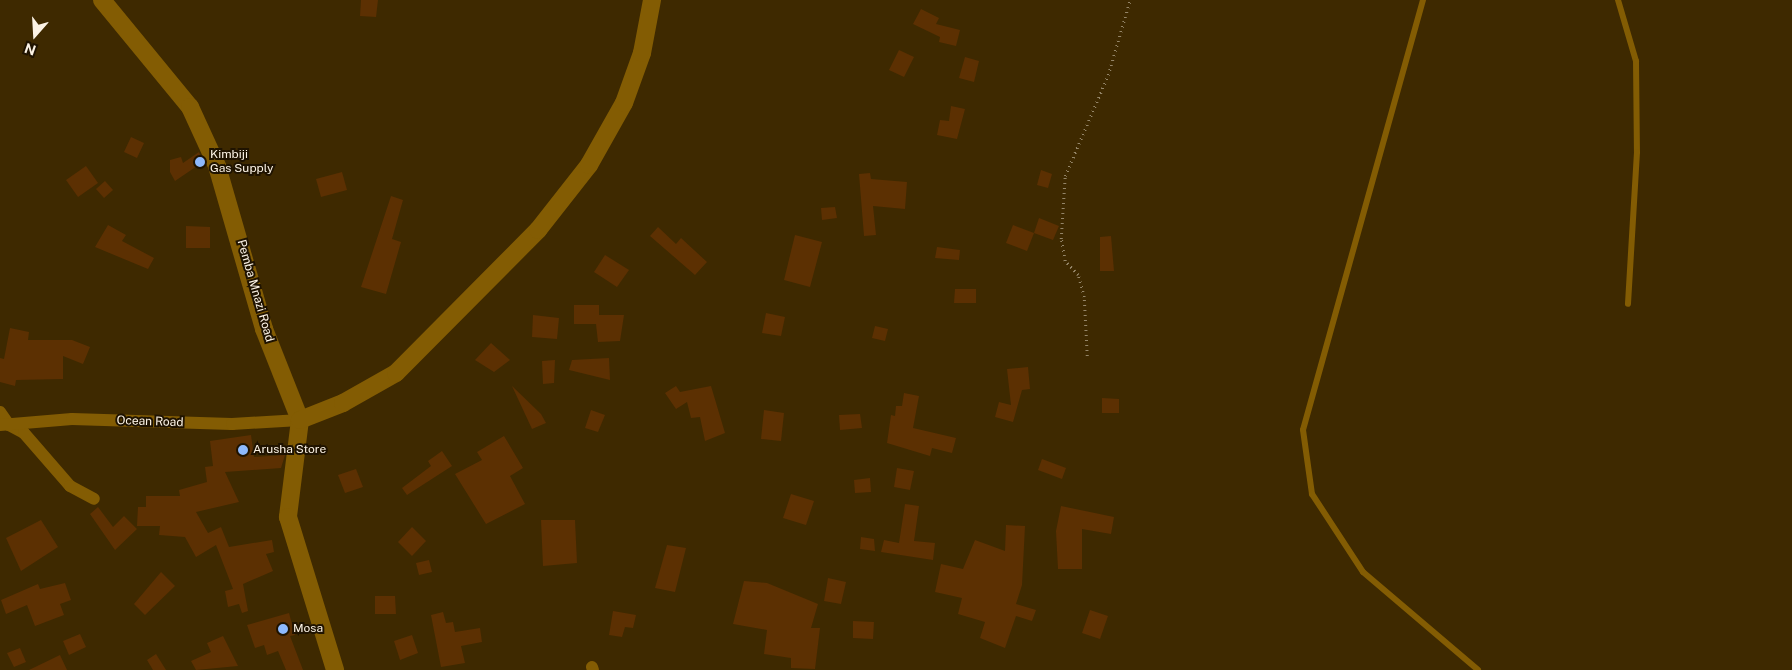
<!DOCTYPE html>
<html>
<head>
<meta charset="utf-8">
<style>
  body { margin:0 }
  #map { position:relative; width:1792px; height:670px; overflow:hidden; background:#3e2900; font-family:"Public Sans",sans-serif }
  div>[style] { position:absolute }
  [style*='--x'] { left:calc(var(--x)*1px); top:calc(var(--y)*1px); width:calc(var(--w)*1px); rotate:calc(var(--a)*1deg) }
  .building>* { inset:0; background:#5c3002 }
  .path>* { height:2.5px; margin-top:-1.25px; transform-origin:0; background:repeating-linear-gradient(90deg,#948568 0 1px,transparent 0 5px) }
  .lane>* { height:6px; margin:-3px; padding:0 3px; transform-origin:3px; border-radius:3px; background:#835c03 }
  .street>* { height:12px; margin:-6px; padding:0 6px; transform-origin:6px; border-radius:6px; background:#835c03 }
  .secondary>* { height:18px; margin:-9px; padding:0 9px; transform-origin:9px; border-radius:9px; background:#835c03 }
  .dots>* { width:14px; height:14px; translate:-50% -50%; box-sizing:border-box; border:2px solid #1f1300; border-radius:50% }
  span { translate:-50% -50%; white-space:nowrap; text-align:center; line-height:1.15; -webkit-text-stroke:4px #1f1300; paint-order:stroke }
  .poi-label { font-size:12px; color:#fcf3e5 }
  .left { translate:0 -50%; text-align:left }
  .street-label { font-size:12px; color:#fcf3e5 }
  .north { position:absolute; left:10px; top:10px; width:50px; height:50px; -webkit-text-stroke:4px #1f1300; paint-order:stroke; rotate:199deg; font-size:14px; font-weight:700; line-height:20px; text-align:center; color:#fcf3e5 }
  .north::after { content:''; display:block; margin:auto; width:18px; height:22px; background:#fcf3e5; clip-path:polygon(50% 0,100% 100%,50% 72%,0 100%) }
</style>
</head>
<body>
<div id="map">
  <div class="building">
    <i style="clip-path:polygon(361px 0,378px 0,376px 17px,360px 16px)"></i>
    <i style="clip-path:polygon(921px 9px,939px 18px,936px 24px,960px 30px,956px 46px,939px 42px,940px 37px,913px 24px)"></i>
    <i style="clip-path:polygon(899px 50px,914px 57px,904px 77px,889px 70px)"></i>
    <i style="clip-path:polygon(965px 57px,979px 61px,974px 82px,959px 78px)"></i>
    <i style="clip-path:polygon(951px 106px,965px 109px,957px 139px,937px 135px,940px 120px,949px 121px)"></i>
    <i style="clip-path:polygon(131px 137px,144px 143px,137px 158px,124px 152px)"></i>
    <i style="clip-path:polygon(199px 152px,203px 162px,175px 181px,170px 172px,170px 160px,181px 157px,183px 163px)"></i>
    <i style="clip-path:polygon(86px 166px,98px 183px,78px 197px,66px 180px)"></i>
    <i style="clip-path:polygon(1041px 170px,1052px 174px,1048px 188px,1037px 185px)"></i>
    <i style="clip-path:polygon(342px 172px,347px 190px,321px 197px,316px 179px)"></i>
    <i style="clip-path:polygon(870px 173px,871px 179px,907px 182px,905px 209px,873px 206px,876px 235px,864px 236px,859px 174px)"></i>
    <i style="clip-path:polygon(105px 181px,113px 190px,104px 198px,96px 189px)"></i>
    <i style="clip-path:polygon(391px 196px,403px 200px,392px 239px,401px 242px,386px 294px,361px 287px)"></i>
    <i style="clip-path:polygon(835px 207px,837px 218px,822px 220px,821px 208px)"></i>
    <i style="clip-path:polygon(1039px 218px,1059px 226px,1053px 240px,1034px 233px)"></i>
    <i style="clip-path:polygon(108px 225px,126px 235px,122px 241px,154px 258px,148px 269px,95px 247px)"></i>
    <i style="clip-path:polygon(1013px 225px,1034px 233px,1027px 251px,1006px 243px)"></i>
    <i style="clip-path:polygon(186px 226px,210px 227px,210px 248px,186px 248px)"></i>
    <i style="clip-path:polygon(658px 227px,676px 244px,681px 238px,707px 262px,695px 275px,650px 236px)"></i>
    <i style="clip-path:polygon(795px 235px,822px 242px,810px 287px,784px 280px)"></i>
    <i style="clip-path:polygon(1111px 236px,1114px 271px,1100px 271px,1100px 237px)"></i>
    <i style="clip-path:polygon(937px 247px,960px 250px,959px 260px,935px 258px)"></i>
    <i style="clip-path:polygon(605px 255px,629px 270px,617px 287px,594px 272px)"></i>
    <i style="clip-path:polygon(955px 289px,976px 289px,976px 303px,954px 303px)"></i>
    <i style="clip-path:polygon(574px 305px,599px 305px,599px 315px,624px 315px,620px 341px,598px 342px,596px 324px,574px 324px)"></i>
    <i style="clip-path:polygon(766px 313px,785px 317px,781px 336px,762px 333px)"></i>
    <i style="clip-path:polygon(533px 315px,559px 318px,557px 339px,532px 337px)"></i>
    <i style="clip-path:polygon(875px 326px,888px 329px,885px 341px,872px 338px)"></i>
    <i style="clip-path:polygon(10px 328px,29px 332px,28px 340px,72px 340px,90px 347px,83px 364px,63px 356px,63px 379px,16px 380px,15px 386px,0 382px,0 358px,4px 359px)"></i>
    <i style="clip-path:polygon(491px 343px,510px 360px,494px 372px,475px 360px)"></i>
    <i style="clip-path:polygon(609px 358px,610px 380px,569px 370px,572px 360px)"></i>
    <i style="clip-path:polygon(555px 360px,554px 383px,543px 384px,542px 361px)"></i>
    <i style="clip-path:polygon(1028px 367px,1030px 389px,1022px 390px,1013px 422px,995px 417px,999px 402px,1011px 405px,1007px 369px)"></i>
    <i style="clip-path:polygon(512px 386px,541px 414px,546px 423px,532px 429px)"></i>
    <i style="clip-path:polygon(676px 386px,680px 392px,711px 386px,725px 433px,705px 441px,700px 417px,691px 418px,687px 402px,676px 409px,665px 393px)"></i>
    <i style="clip-path:polygon(904px 393px,919px 396px,913px 428px,956px 438px,952px 453px,932px 448px,930px 456px,887px 443px,891px 415px,895px 416px,896px 406px,902px 406px)"></i>
    <i style="clip-path:polygon(1102px 398px,1119px 399px,1119px 413px,1102px 413px)"></i>
    <i style="clip-path:polygon(591px 410px,605px 415px,598px 432px,585px 428px)"></i>
    <i style="clip-path:polygon(764px 410px,784px 413px,781px 441px,761px 439px)"></i>
    <i style="clip-path:polygon(860px 414px,862px 428px,840px 430px,839px 415px)"></i>
    <i style="clip-path:polygon(251px 435px,254px 457px,285px 455px,281px 468px,225px 472px,239px 502px,196px 512px,208px 533px,221px 527px,229px 547px,272px 540px,274px 552px,266px 554px,273px 571px,243px 584px,248px 611px,242px 613px,239px 604px,228px 607px,225px 591px,233px 589px,216px 545px,196px 557px,185px 537px,159px 535px,160px 526px,137px 526px,138px 507px,146px 507px,146px 496px,180px 496px,179px 490px,207px 482px,205px 467px,213px 466px,210px 441px)"></i>
    <i style="clip-path:polygon(504px 436px,523px 468px,510px 476px,525px 504px,486px 524px,455px 474px,482px 460px,477px 452px)"></i>
    <i style="clip-path:polygon(442px 451px,452px 466px,407px 495px,402px 488px,431px 466px,428px 461px)"></i>
    <i style="clip-path:polygon(1042px 459px,1066px 468px,1062px 479px,1038px 470px)"></i>
    <i style="clip-path:polygon(897px 468px,914px 471px,910px 490px,894px 487px)"></i>
    <i style="clip-path:polygon(356px 469px,363px 487px,345px 493px,338px 475px)"></i>
    <i style="clip-path:polygon(870px 478px,871px 492px,855px 493px,854px 480px)"></i>
    <i style="clip-path:polygon(791px 494px,814px 501px,806px 525px,783px 518px)"></i>
    <i style="clip-path:polygon(905px 504px,919px 506px,914px 541px,935px 543px,933px 560px,881px 552px,884px 540px,899px 543px)"></i>
    <i style="clip-path:polygon(1061px 506px,1114px 517px,1111px 534px,1082px 529px,1082px 569px,1058px 569px,1056px 531px)"></i>
    <i style="clip-path:polygon(98px 507px,113px 527px,124px 516px,137px 529px,115px 550px,90px 514px)"></i>
    <i style="clip-path:polygon(41px 520px,58px 547px,21px 571px,6px 538px)"></i>
    <i style="clip-path:polygon(541px 520px,575px 520px,577px 563px,543px 566px)"></i>
    <i style="clip-path:polygon(1006px 525px,1025px 526px,1022px 585px,1016px 604px,1036px 610px,1032px 621px,1016px 616px,1005px 648px,980px 638px,985px 622px,958px 614px,962px 598px,935px 592px,941px 564px,963px 569px,975px 540px,1005px 551px)"></i>
    <i style="clip-path:polygon(412px 527px,426px 541px,412px 556px,398px 542px)"></i>
    <i style="clip-path:polygon(861px 537px,874px 539px,875px 551px,860px 549px)"></i>
    <i style="clip-path:polygon(667px 545px,686px 548px,675px 592px,655px 588px)"></i>
    <i style="clip-path:polygon(429px 560px,432px 572px,419px 575px,416px 563px)"></i>
    <i style="clip-path:polygon(161px 572px,175px 586px,145px 615px,134px 604px)"></i>
    <i style="clip-path:polygon(828px 578px,846px 582px,841px 604px,824px 601px)"></i>
    <i style="clip-path:polygon(744px 581px,767px 583px,818px 604px,811px 628px,820px 628px,815px 669px,791px 668px,791px 658px,764px 654px,767px 630px,733px 624px)"></i>
    <i style="clip-path:polygon(65px 583px,71px 600px,60px 604px,64px 615px,35px 626px,27px 605px,6px 614px,1px 600px,38px 584px,40px 589px)"></i>
    <i style="clip-path:polygon(375px 596px,395px 596px,396px 614px,375px 614px)"></i>
    <i style="clip-path:polygon(1090px 610px,1108px 616px,1100px 639px,1082px 633px)"></i>
    <i style="clip-path:polygon(613px 611px,636px 615px,633px 628px,625px 627px,622px 637px,609px 635px)"></i>
    <i style="clip-path:polygon(443px 612px,446px 623px,453px 622px,455px 632px,480px 628px,482px 642px,461px 646px,465px 663px,441px 667px,431px 615px)"></i>
    <i style="clip-path:polygon(289px 613px,295px 635px,290px 636px,303px 670px,286px 670px,278px 651px,267px 655px,264px 645px,255px 648px,247px 625px)"></i>
    <i style="clip-path:polygon(853px 621px,874px 622px,873px 639px,853px 638px)"></i>
    <i style="clip-path:polygon(80px 634px,86px 647px,69px 655px,63px 641px)"></i>
    <i style="clip-path:polygon(412px 635px,418px 653px,400px 660px,394px 641px)"></i>
    <i style="clip-path:polygon(223px 636px,238px 666px,196px 670px,191px 661px,211px 652px,207px 643px)"></i>
    <i style="clip-path:polygon(20px 648px,26px 662px,14px 667px,7px 653px)"></i>
    <i style="clip-path:polygon(156px 654px,166px 670px,153px 670px,147px 660px)"></i>
    <i style="clip-path:polygon(60px 655px,67px 670px,29px 670px)"></i>
  </div>
  <div class="path">
    <i style="--x:1087;--y:356;--w:59;--a:-92.9"></i>
    <i style="--x:1084;--y:297;--w:23;--a:-105"></i>
    <i style="--x:1078;--y:275;--w:19;--a:-133"></i>
    <i style="--x:1065;--y:261;--w:22;--a:-100"></i>
    <i style="--x:1061;--y:239;--w:63;--a:-86.4"></i>
    <i style="--x:1065;--y:176;--w:110;--a:-66.9"></i>
    <i style="--x:1108;--y:75;--w:78;--a:-73.7"></i>
  </div>
  <div class="lane">
    <i style="--x:1423;--y:0;--w:446;--a:105.6"></i>
    <i style="--x:1303;--y:430;--w:65;--a:82"></i>
    <i style="--x:1312;--y:494;--w:93;--a:56.8"></i>
    <i style="--x:1363;--y:572;--w:151;--a:40.4"></i>
    <i style="--x:1618;--y:0;--w:64;--a:73.6"></i>
    <i style="--x:1636;--y:61;--w:91;--a:89.4"></i>
    <i style="--x:1637;--y:152;--w:152;--a:93.4"></i>
  </div>
  <div class="street">
    <i style="--x:0;--y:412;--w:16;--a:55"></i>
    <i style="--x:9;--y:425;--w:17;--a:28"></i>
    <i style="--x:24;--y:433;--w:70;--a:49"></i>
    <i style="--x:70;--y:486;--w:27;--a:28"></i>
    <i style="--x:0;--y:425;--w:72;--a:-4.8"></i>
    <i style="--x:72;--y:419;--w:160;--a:1.8"></i>
    <i style="--x:232;--y:424;--w:68;--a:-3.4"></i>
    <i style="--x:592;--y:667;--w:3;--a:72"></i>
  </div>
  <div class="secondary">
    <i style="--x:102;--y:0;--w:139;--a:50.6"></i>
    <i style="--x:190;--y:107;--w:65;--a:65.4"></i>
    <i style="--x:217;--y:166;--w:170;--a:73.9"></i>
    <i style="--x:264;--y:329;--w:98;--a:68.4"></i>
    <i style="--x:300;--y:420;--w:98;--a:97.1"></i>
    <i style="--x:288;--y:517;--w:160;--a:72.9"></i>
    <i style="--x:300;--y:420;--w:46;--a:-21.6"></i>
    <i style="--x:343;--y:403;--w:61;--a:-29.5"></i>
    <i style="--x:396;--y:373;--w:202;--a:-45.2"></i>
    <i style="--x:538;--y:230;--w:83;--a:-51.9"></i>
    <i style="--x:589;--y:165;--w:71;--a:-60.6"></i>
    <i style="--x:624;--y:103;--w:53;--a:-70.2"></i>
    <i style="--x:642;--y:53;--w:54;--a:-79.3"></i>
  </div>
  <div class="dots">
    <i style="left:200px;top:162px;background:#8eb9fd"></i>
    <i style="left:243px;top:450px;background:#8eb9fd"></i>
    <i style="left:283px;top:629px;background:#8eb9fd"></i>
  </div>
  <div class="poi-label">
    <span class="left" style="left:210px;top:162px">Kimbiji<br>Gas Supply</span>
    <span class="left" style="left:253px;top:450px">Arusha Store</span>
    <span class="left" style="left:293px;top:629px">Mosa</span>
  </div>
  <div class="street-label">
    <span style="left:255px;top:291px;rotate:74deg">Pemba Mnazi Road</span>
    <span style="left:150px;top:422px;rotate:2deg">Ocean Road</span>
  </div>
  <div class="north">N</div>
</div>
</body>
</html>
